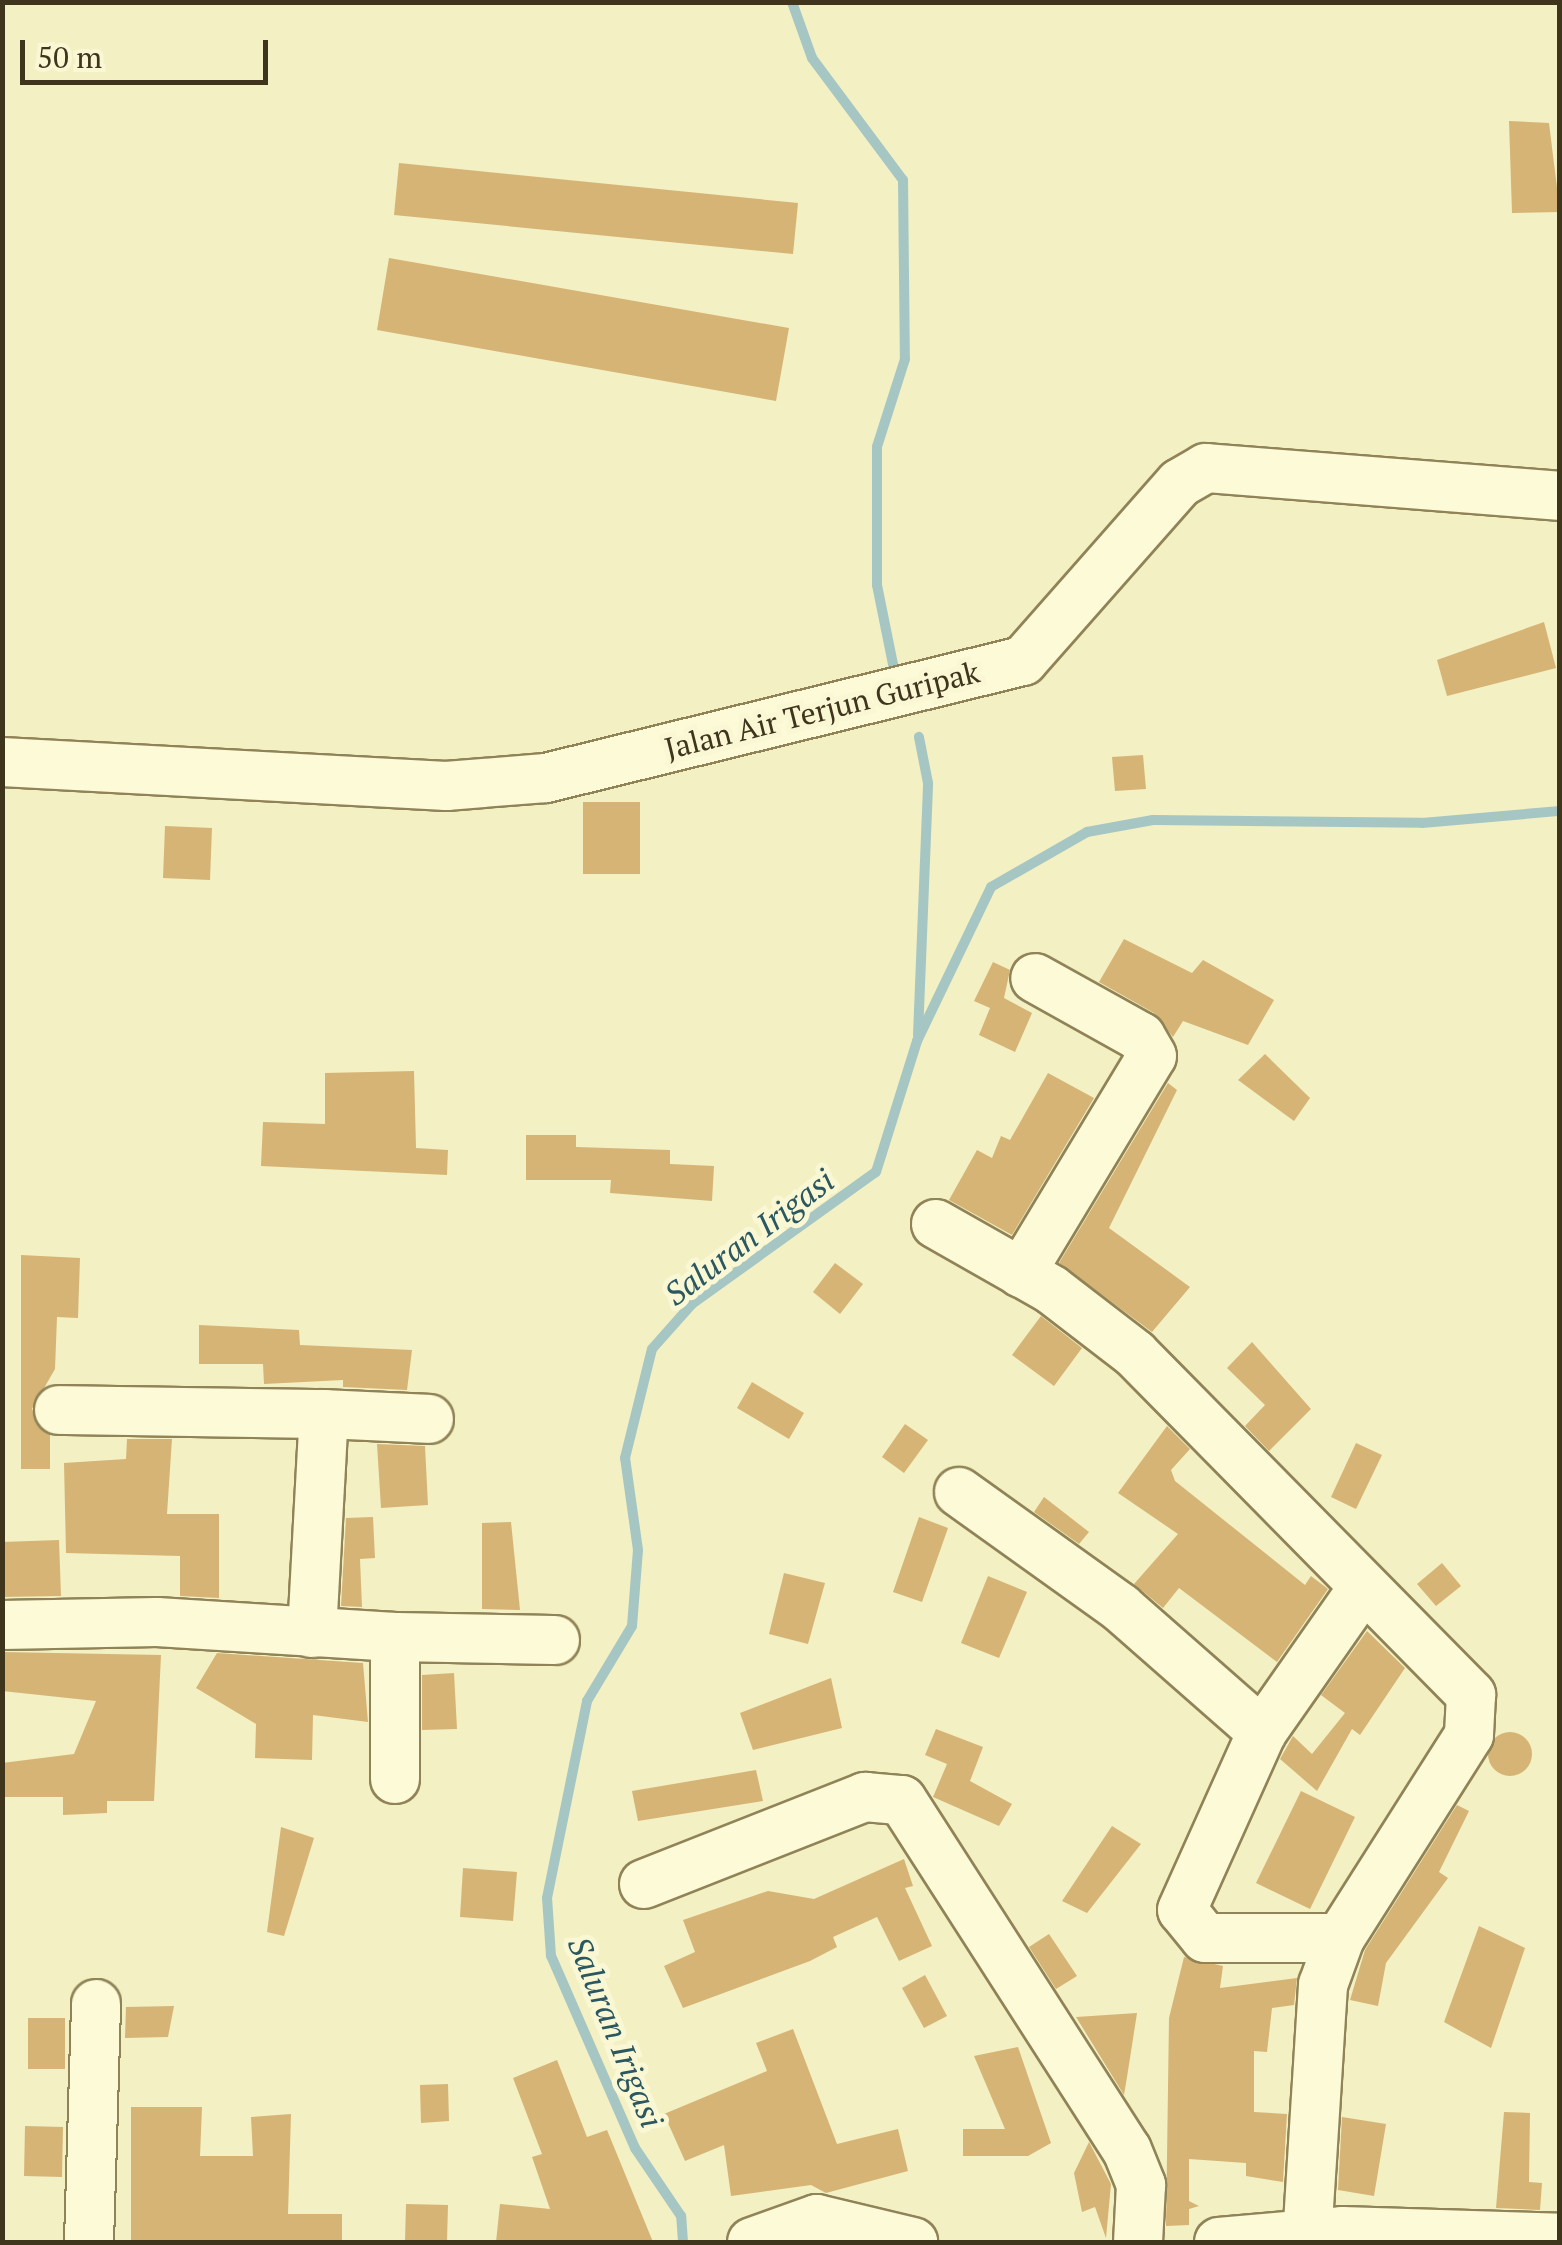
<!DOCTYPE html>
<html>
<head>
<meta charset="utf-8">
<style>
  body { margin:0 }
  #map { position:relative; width:1562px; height:2245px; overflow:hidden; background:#f3f0c3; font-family:"PT Serif",serif }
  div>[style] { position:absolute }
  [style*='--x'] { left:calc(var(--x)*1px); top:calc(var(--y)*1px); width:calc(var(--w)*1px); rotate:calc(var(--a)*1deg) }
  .stream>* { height:10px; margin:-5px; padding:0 5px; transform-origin:5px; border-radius:5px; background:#a6c6c4 }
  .building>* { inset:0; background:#d6b475 }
  .round { border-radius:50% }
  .roads { filter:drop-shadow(2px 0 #908357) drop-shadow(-2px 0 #908357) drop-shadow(0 2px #908357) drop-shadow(0 -2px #908357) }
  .minor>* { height:48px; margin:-24px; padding:0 24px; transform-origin:24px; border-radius:24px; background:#fdfad8 }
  span { translate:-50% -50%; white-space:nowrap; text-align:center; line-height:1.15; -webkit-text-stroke:10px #faf7d4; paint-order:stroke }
  .street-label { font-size:30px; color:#3f351d }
  .water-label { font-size:32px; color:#2b5760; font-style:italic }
  .frame { position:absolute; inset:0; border:5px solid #3f351d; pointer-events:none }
  .scale { position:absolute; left:20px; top:40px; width:248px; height:45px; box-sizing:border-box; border:5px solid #3f351d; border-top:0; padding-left:12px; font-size:30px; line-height:35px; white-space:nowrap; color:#3f351d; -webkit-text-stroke:8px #faf7d4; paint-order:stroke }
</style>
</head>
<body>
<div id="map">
  <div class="stream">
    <i style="--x:792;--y:2;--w:59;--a:70.3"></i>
    <i style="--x:812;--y:58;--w:152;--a:53.3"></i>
    <i style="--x:903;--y:180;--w:179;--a:89.4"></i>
    <i style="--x:905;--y:359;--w:92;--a:107.7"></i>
    <i style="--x:877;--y:447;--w:138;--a:90"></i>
    <i style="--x:877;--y:585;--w:96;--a:78.6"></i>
    <i style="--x:918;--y:1035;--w:252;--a:-87.7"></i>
    <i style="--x:928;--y:783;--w:47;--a:-101.1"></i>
    <i style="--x:683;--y:2242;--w:26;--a:-94"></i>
    <i style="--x:681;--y:2216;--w:82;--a:-124.1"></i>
    <i style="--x:635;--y:2148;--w:210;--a:-113.6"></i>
    <i style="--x:551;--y:1956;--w:58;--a:-93.9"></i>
    <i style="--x:547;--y:1898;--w:201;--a:-78.5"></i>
    <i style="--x:587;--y:1701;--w:87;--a:-59"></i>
    <i style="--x:632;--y:1626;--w:76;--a:-85.5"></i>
    <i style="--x:638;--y:1550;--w:93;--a:-98"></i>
    <i style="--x:625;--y:1458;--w:112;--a:-76.1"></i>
    <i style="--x:652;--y:1349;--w:60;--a:-48.4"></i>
    <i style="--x:692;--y:1304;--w:226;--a:-35.7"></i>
    <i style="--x:876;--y:1172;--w:137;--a:-72.6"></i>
    <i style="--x:917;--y:1041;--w:171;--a:-64.3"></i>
    <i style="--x:991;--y:887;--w:111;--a:-29.8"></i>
    <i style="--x:1087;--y:832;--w:67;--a:-10.3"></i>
    <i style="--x:1153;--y:820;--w:269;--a:0.6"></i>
    <i style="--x:1422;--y:823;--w:139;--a:-5"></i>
  </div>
  <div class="building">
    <i style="clip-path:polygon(1509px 121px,1549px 123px,1560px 212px,1512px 213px)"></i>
    <i style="clip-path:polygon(399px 163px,798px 203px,793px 254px,394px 215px)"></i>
    <i style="clip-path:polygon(389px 258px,789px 328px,776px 401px,377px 330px)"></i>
    <i style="clip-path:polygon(1544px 622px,1556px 668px,1447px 696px,1437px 660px)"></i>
    <i style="clip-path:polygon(1143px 755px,1146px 789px,1115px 791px,1112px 757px)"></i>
    <i style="clip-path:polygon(583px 802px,640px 802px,640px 874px,583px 874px)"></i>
    <i style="clip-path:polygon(165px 826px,212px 828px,210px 880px,163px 878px)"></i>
    <i style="clip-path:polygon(1124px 939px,1192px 973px,1203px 960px,1274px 1000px,1248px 1045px,1183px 1021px,1173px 1037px,1154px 1013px,1099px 982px)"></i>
    <i style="clip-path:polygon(993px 962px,1010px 970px,1004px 998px,1032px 1013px,1015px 1052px,979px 1035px,990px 1008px,974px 1001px)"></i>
    <i style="clip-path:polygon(1265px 1054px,1310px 1098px,1294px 1121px,1238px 1080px)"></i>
    <i style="clip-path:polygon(414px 1071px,416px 1148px,448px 1150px,447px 1175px,261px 1166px,263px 1122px,325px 1124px,325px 1073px)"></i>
    <i style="clip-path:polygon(1048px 1073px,1094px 1098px,1012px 1235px,949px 1200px,977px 1150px,992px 1158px,1001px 1136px,1010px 1140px)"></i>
    <i style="clip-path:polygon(1168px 1083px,1177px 1090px,1109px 1228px,1190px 1287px,1152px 1332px,1059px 1263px)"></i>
    <i style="clip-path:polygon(526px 1135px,576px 1135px,576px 1147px,670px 1150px,670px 1164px,714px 1166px,712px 1201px,610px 1193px,611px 1180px,526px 1180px)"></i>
    <i style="clip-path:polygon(21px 1255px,80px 1258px,78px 1318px,57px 1317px,55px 1369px,32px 1409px,50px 1435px,50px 1469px,21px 1469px)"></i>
    <i style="clip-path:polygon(835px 1263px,863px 1284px,840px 1314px,813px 1292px)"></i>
    <i style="clip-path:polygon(1041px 1316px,1082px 1348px,1054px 1386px,1012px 1355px)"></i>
    <i style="clip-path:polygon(199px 1325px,299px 1330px,300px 1345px,412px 1350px,407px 1390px,343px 1387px,343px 1380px,264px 1384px,263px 1364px,199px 1364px)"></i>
    <i style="clip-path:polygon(1252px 1342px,1311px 1409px,1269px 1451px,1245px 1426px,1265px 1405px,1227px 1368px)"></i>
    <i style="clip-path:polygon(752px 1382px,804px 1413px,789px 1439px,737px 1408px)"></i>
    <i style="clip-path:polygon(905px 1424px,928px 1440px,904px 1473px,882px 1457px)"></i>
    <i style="clip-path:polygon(1167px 1426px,1190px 1449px,1171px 1470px,1175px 1481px,1305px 1585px,1311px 1576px,1328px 1589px,1277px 1662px,1179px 1588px,1163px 1608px,1134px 1584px,1178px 1534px,1118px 1493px)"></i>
    <i style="clip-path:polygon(127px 1439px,172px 1439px,167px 1514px,219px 1514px,219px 1598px,180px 1596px,180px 1556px,66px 1553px,64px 1463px,126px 1459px)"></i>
    <i style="clip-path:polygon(1356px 1443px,1382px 1455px,1356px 1509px,1331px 1497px)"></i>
    <i style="clip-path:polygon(377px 1444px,425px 1446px,428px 1505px,381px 1508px)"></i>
    <i style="clip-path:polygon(1044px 1497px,1089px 1532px,1079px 1544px,1034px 1512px)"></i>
    <i style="clip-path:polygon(373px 1517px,375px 1558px,360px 1559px,362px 1607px,341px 1606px,346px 1518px)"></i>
    <i style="clip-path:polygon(919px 1517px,948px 1528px,922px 1602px,893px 1592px)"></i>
    <i style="clip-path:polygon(511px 1522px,520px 1610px,482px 1609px,482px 1523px)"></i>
    <i style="clip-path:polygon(59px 1540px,61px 1596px,2px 1597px,2px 1542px)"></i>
    <i style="clip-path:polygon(1442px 1563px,1461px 1586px,1436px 1606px,1417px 1584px)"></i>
    <i style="clip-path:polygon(784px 1573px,825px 1583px,808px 1644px,769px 1634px)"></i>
    <i style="clip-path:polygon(988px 1576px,1027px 1592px,999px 1658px,961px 1643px)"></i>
    <i style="clip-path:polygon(1367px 1631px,1405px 1668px,1360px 1735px,1352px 1729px,1317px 1791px,1280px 1759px,1293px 1736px,1312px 1754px,1345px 1713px,1321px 1695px)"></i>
    <i style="clip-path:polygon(2px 1652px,161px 1655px,154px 1801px,107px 1801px,107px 1813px,63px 1815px,63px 1797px,2px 1797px,2px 1763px,74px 1754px,96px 1701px,2px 1691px)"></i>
    <i style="clip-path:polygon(217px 1653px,363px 1663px,368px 1722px,313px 1715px,312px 1760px,255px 1758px,256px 1724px,196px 1688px)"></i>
    <i style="clip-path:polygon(454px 1673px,457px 1729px,422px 1730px,422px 1675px)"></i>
    <i style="clip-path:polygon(831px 1678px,842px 1728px,753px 1750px,740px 1713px)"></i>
    <i style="clip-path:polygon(936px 1729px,983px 1747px,970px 1781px,1012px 1804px,999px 1826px,933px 1797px,947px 1764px,925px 1755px)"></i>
    <i class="round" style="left:1488px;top:1732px;width:44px;height:44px"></i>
    <i style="clip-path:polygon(756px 1770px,763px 1801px,638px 1821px,632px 1791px)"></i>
    <i style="clip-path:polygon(1301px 1791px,1355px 1817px,1310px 1909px,1256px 1883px)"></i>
    <i style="clip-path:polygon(1457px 1805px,1469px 1811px,1439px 1872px,1448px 1878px,1386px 1963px,1378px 2006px,1350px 2000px,1365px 1950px)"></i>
    <i style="clip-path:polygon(1112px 1826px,1141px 1844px,1087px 1913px,1062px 1901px)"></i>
    <i style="clip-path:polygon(281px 1827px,314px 1838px,284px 1936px,267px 1932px)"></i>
    <i style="clip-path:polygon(904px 1859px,913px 1886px,905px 1888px,932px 1946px,899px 1961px,877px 1917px,833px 1937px,837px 1947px,810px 1961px,683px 2008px,664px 1966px,695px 1952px,683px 1920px,768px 1891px,814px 1899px)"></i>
    <i style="clip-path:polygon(463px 1868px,517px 1872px,513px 1921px,460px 1917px)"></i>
    <i style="clip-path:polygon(1479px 1926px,1525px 1948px,1491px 2048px,1444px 2022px)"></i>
    <i style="clip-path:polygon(1049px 1934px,1077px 1976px,1056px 1989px,1029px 1947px)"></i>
    <i style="clip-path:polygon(1184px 1957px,1223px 1966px,1220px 1988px,1297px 1978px,1294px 2005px,1272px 2008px,1267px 2052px,1254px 2051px,1254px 2112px,1287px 2114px,1283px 2182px,1246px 2176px,1246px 2163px,1189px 2159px,1189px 2201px,1199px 2206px,1189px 2209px,1189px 2225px,1166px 2226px,1169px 2018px)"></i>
    <i style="clip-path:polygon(925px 1975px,947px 2016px,924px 2028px,902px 1988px)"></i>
    <i style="clip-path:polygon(174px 2006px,168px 2037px,125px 2038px,126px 2007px)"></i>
    <i style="clip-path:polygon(1137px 2013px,1127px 2077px,1124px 2095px,1076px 2017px)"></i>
    <i style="clip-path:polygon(28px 2018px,65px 2018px,65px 2069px,28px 2069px)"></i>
    <i style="clip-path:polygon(793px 2029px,837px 2144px,898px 2129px,908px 2171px,826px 2193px,811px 2185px,731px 2196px,724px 2145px,685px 2161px,664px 2114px,767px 2071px,756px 2043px)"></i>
    <i style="clip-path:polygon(1018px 2047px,1051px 2143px,1028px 2156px,963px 2156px,963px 2129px,1005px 2129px,974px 2056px)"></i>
    <i style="clip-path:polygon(557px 2060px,587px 2137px,607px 2130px,653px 2242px,496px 2242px,500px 2204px,550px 2209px,532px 2157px,542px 2154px,513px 2078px)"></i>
    <i style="clip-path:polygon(448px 2084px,449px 2121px,421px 2123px,420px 2085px)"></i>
    <i style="clip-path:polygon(131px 2107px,202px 2107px,200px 2156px,253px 2156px,251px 2117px,291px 2114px,288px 2214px,342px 2214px,342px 2242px,131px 2242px)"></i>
    <i style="clip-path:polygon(1504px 2112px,1530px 2113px,1529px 2182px,1542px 2183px,1540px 2210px,1496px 2208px)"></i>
    <i style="clip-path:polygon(1342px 2117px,1386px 2124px,1374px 2196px,1338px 2190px)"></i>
    <i style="clip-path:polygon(25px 2126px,63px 2127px,62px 2177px,24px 2176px)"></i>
    <i style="clip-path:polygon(1089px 2142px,1111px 2184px,1106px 2238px,1095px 2207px,1082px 2212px,1074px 2173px)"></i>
    <i style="clip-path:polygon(406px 2204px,448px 2205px,447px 2242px,405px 2242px)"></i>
  </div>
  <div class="roads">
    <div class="minor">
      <i style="--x:2;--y:762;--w:445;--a:3.1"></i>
      <i style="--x:446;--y:786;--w:100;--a:-4.6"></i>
      <i style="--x:546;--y:778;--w:491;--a:-13.8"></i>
      <i style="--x:1023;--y:661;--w:237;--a:-48.6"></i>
      <i style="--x:1180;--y:483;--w:30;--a:-30"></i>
      <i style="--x:1206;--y:468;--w:355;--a:4.5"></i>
      <i style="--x:936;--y:1224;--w:133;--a:29.6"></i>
      <i style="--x:1052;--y:1290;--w:105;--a:37.6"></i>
      <i style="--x:1135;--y:1354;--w:479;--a:45.4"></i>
      <i style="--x:1471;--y:1695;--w:40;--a:92.9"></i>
      <i style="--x:1469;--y:1735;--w:241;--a:122.4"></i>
      <i style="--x:1340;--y:1938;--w:50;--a:109.9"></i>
      <i style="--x:1323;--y:1985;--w:257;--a:93.6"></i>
      <i style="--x:1021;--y:1273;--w:253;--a:-58.9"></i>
      <i style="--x:1152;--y:1056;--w:22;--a:-120"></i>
      <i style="--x:1141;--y:1037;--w:121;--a:-150.9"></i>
      <i style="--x:59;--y:1410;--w:265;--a:0.9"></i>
      <i style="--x:959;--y:1492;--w:199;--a:35.6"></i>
      <i style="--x:1121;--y:1608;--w:188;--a:41.3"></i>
      <i style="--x:2;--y:1625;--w:155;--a:-1.1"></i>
      <i style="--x:157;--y:1622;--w:238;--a:3.6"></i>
      <i style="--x:395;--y:1637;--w:142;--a:90"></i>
      <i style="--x:312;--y:1633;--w:219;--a:-86.9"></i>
      <i style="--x:324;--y:1414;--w:105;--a:2.7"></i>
      <i style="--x:395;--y:1637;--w:160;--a:1.1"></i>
      <i style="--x:644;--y:1884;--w:238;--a:-21.5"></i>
      <i style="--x:865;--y:1797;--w:37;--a:5"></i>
      <i style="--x:902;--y:1800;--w:416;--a:57.3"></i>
      <i style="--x:1127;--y:2150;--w:38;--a:68"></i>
      <i style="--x:1141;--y:2185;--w:57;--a:93"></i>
      <i style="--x:1340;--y:1938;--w:135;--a:180"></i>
      <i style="--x:1205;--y:1938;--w:36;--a:-129"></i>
      <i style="--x:1182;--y:1910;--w:195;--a:-65.8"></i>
      <i style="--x:1262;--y:1732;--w:176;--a:-55"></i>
      <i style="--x:89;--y:2242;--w:238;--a:-88.3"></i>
      <i style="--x:752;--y:2242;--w:69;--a:-19.5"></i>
      <i style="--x:817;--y:2219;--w:99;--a:13.5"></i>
      <i style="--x:1219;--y:2242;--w:123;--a:-5.1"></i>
      <i style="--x:1342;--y:2231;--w:218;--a:1.8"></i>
    </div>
  </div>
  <div class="street-label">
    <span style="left:822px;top:710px;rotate:-14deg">Jalan Air Terjun Guripak</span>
  </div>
  <div class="water-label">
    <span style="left:749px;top:1237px;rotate:-37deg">Saluran Irigasi</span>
    <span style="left:616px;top:2032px;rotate:68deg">Saluran Irigasi</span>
  </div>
  <div class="frame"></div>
  <div class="scale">50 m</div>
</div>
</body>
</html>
